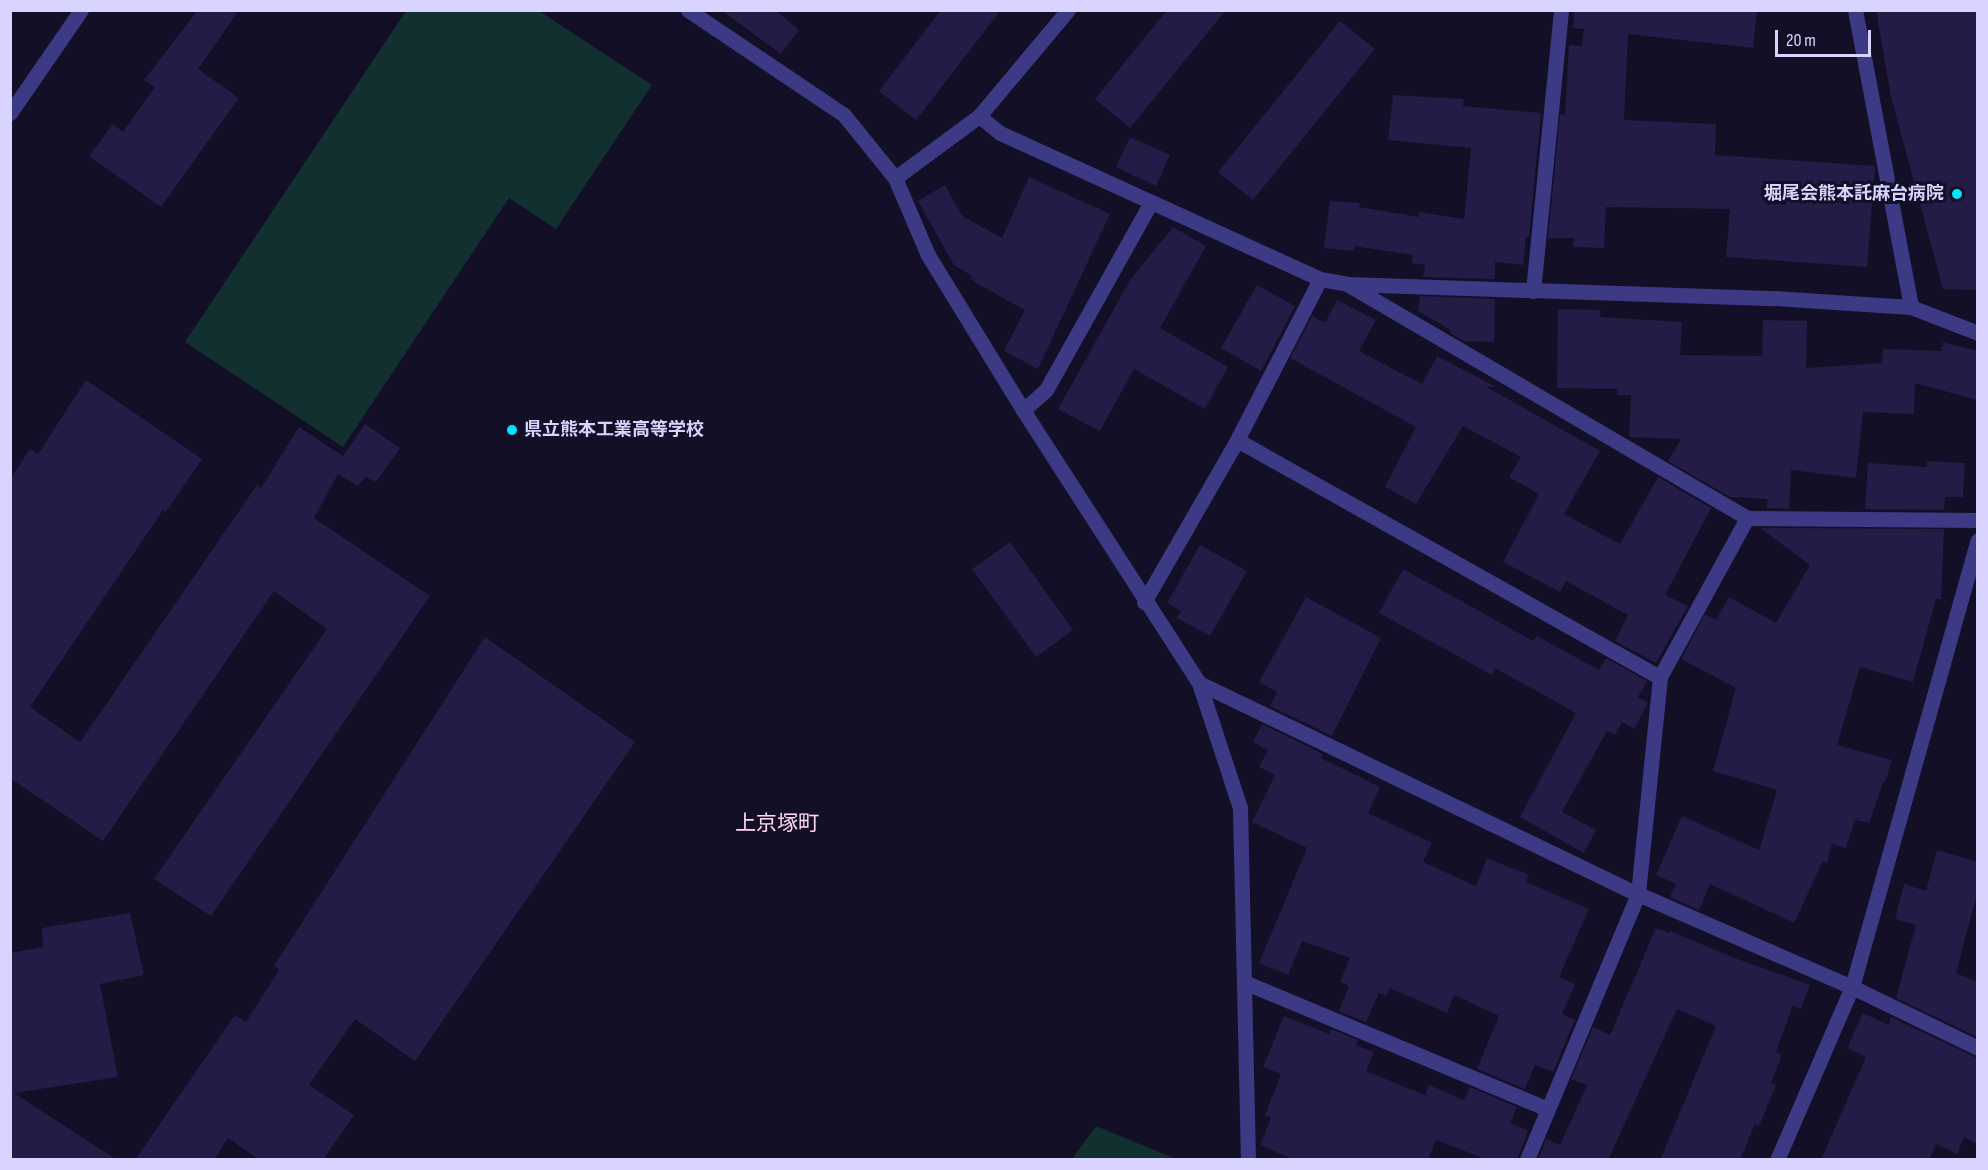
<!DOCTYPE html>
<html>
<head>
<meta charset="utf-8">
<style>
  body { margin:0 }
  #map { position:relative; width:1988px; height:1170px; overflow:hidden; background:#130f26; font-family:"Sofia Sans Condensed","Noto Sans JP",sans-serif }
  div>[style] { position:absolute }
  [style*='--x'] { left:calc(var(--x)*1px); top:calc(var(--y)*1px); width:calc(var(--w)*1px); rotate:calc(var(--a)*1deg) }
  .green>* { inset:0; background:#12302f }
  .building>* { inset:0; background:#241b47 }
  .minor>* { height:15px; margin:-7.5px; padding:0 7.5px; transform-origin:7.5px; border-radius:7.5px; background:#3d3a85 }
  .dots>* { width:16px; height:16px; translate:-50% -50%; box-sizing:border-box; border:3px solid #130f26; border-radius:50% }
  span { translate:-50% -50%; white-space:nowrap; text-align:center; line-height:1.15; -webkit-text-stroke:6px #130f26; paint-order:stroke }
  .poi-label { font-size:18px; color:#d9d4ff; font-weight:700 }
  .right { translate:-100% -50%; text-align:right }
  .left { translate:0 -50%; text-align:left }
  .quarter-label { font-size:21px; color:#ffd6f0 }
  .frame { position:absolute; inset:0; border:12px solid #d9d4ff; pointer-events:none }
  .scale { position:absolute; left:1775px; top:30px; width:96px; height:27px; box-sizing:border-box; border:3px solid #d9d4ff; border-top:0; padding-left:8px; font-size:18px; line-height:21px; white-space:nowrap; color:#d9d4ff; -webkit-text-stroke:4px #130f26; paint-order:stroke }
</style>
</head>
<body>
<div id="map">
  <div class="green">
    <i style="clip-path:polygon(406px 11px,539px 11px,652px 85px,556px 229px,509px 198px,343px 447px,185px 342px)"></i>
    <i style="clip-path:polygon(1096px 1126px,1176px 1159px,1072px 1159px)"></i>
  </div>
  <div class="building">
    <i style="clip-path:polygon(198px 10px,239px 10px,198px 69px,239px 98px,161px 207px,89px 156px,113px 124px,123px 132px,155px 87px,144px 80px)"></i>
    <i style="clip-path:polygon(721px 10px,775px 10px,799px 30px,781px 54px)"></i>
    <i style="clip-path:polygon(941px 10px,1001px 10px,916px 120px,879px 91px)"></i>
    <i style="clip-path:polygon(1167px 10px,1226px 10px,1130px 128px,1095px 99px)"></i>
    <i style="clip-path:polygon(1574px 10px,1757px 10px,1753px 48px,1628px 34px,1624px 120px,1716px 124px,1715px 155px,1875px 166px,1867px 267px,1726px 257px,1730px 209px,1606px 207px,1604px 248px,1573px 247px,1574px 238px,1548px 238px,1560px 114px,1565px 115px,1569px 45px,1582px 46px,1584px 29px,1573px 28px)"></i>
    <i style="clip-path:polygon(1876px 10px,1977px 10px,1977px 290px,1943px 289px,1891px 97px)"></i>
    <i style="clip-path:polygon(1340px 21px,1375px 49px,1253px 200px,1218px 172px)"></i>
    <i style="clip-path:polygon(1393px 95px,1464px 99px,1463px 106px,1541px 113px,1529px 237px,1526px 237px,1523px 265px,1495px 262px,1495px 279px,1423px 277px,1425px 265px,1412px 263px,1413px 255px,1354px 246px,1354px 251px,1324px 248px,1330px 201px,1360px 203px,1359px 207px,1419px 217px,1419px 212px,1464px 219px,1471px 148px,1388px 140px)"></i>
    <i style="clip-path:polygon(1130px 137px,1170px 155px,1156px 186px,1116px 167px)"></i>
    <i style="clip-path:polygon(1029px 177px,1110px 214px,1038px 369px,1004px 351px,1025px 310px,976px 283px,970px 278px,972px 276px,954px 265px,918px 201px,945px 185px,962px 216px,1002px 238px)"></i>
    <i style="clip-path:polygon(1173px 227px,1206px 246px,1160px 328px,1228px 367px,1205px 409px,1134px 369px,1100px 431px,1058px 409px,1130px 280px)"></i>
    <i style="clip-path:polygon(1257px 285px,1295px 306px,1261px 371px,1221px 348px)"></i>
    <i style="clip-path:polygon(1420px 296px,1495px 299px,1494px 342px,1464px 341px,1450px 333px,1452px 331px,1418px 311px)"></i>
    <i style="clip-path:polygon(1337px 300px,1376px 320px,1359px 351px,1422px 384px,1437px 356px,1496px 387px,1487px 387px,1600px 451px,1564px 514px,1620px 544px,1658px 477px,1711px 508px,1665px 595px,1688px 606px,1656px 663px,1615px 641px,1628px 615px,1566px 581px,1560px 592px,1503px 562px,1539px 494px,1509px 477px,1521px 457px,1463px 426px,1416px 504px,1385px 487px,1416px 427px,1290px 358px,1312px 316px,1325px 323px)"></i>
    <i style="clip-path:polygon(1558px 309px,1601px 310px,1600px 317px,1682px 322px,1680px 355px,1762px 356px,1763px 320px,1807px 321px,1806px 368px,1882px 363px,1883px 349px,1941px 351px,1943px 342px,1977px 351px,1977px 400px,1915px 383px,1914px 414px,1863px 412px,1856px 478px,1791px 470px,1789px 509px,1766px 508px,1768px 499px,1730px 497px,1668px 461px,1681px 439px,1629px 437px,1631px 395px,1617px 395px,1618px 389px,1557px 388px)"></i>
    <i style="clip-path:polygon(86px 380px,202px 459px,166px 512px,163px 510px,30px 707px,80px 742px,257px 485px,261px 488px,299px 427px,343px 456px,365px 424px,400px 448px,376px 482px,366px 477px,358px 486px,338px 474px,314px 518px,430px 596px,211px 916px,154px 879px,327px 629px,274px 591px,103px 841px,10px 778px,10px 479px,30px 449px,38px 454px)"></i>
    <i style="clip-path:polygon(1927px 461px,1965px 463px,1963px 497px,1945px 497px,1944px 510px,1865px 509px,1868px 463px,1927px 467px)"></i>
    <i style="clip-path:polygon(1760px 528px,1944px 529px,1941px 599px,1936px 599px,1913px 682px,1860px 667px,1837px 745px,1892px 760px,1886px 780px,1883px 782px,1869px 823px,1855px 820px,1846px 848px,1832px 844px,1827px 863px,1823px 861px,1794px 923px,1710px 884px,1699px 910px,1670px 897px,1676px 884px,1656px 875px,1682px 816px,1759px 850px,1777px 790px,1713px 771px,1736px 688px,1681px 659px,1705px 614px,1716px 620px,1729px 597px,1776px 623px,1810px 565px)"></i>
    <i style="clip-path:polygon(1010px 542px,1073px 630px,1036px 657px,972px 569px)"></i>
    <i style="clip-path:polygon(1200px 545px,1247px 571px,1210px 636px,1177px 618px,1181px 611px,1167px 603px)"></i>
    <i style="clip-path:polygon(1403px 569px,1533px 641px,1537px 636px,1599px 670px,1606px 658px,1647px 681px,1638px 697px,1648px 703px,1634px 729px,1622px 722px,1615px 735px,1607px 731px,1562px 812px,1596px 830px,1584px 853px,1520px 817px,1576px 713px,1495px 668px,1492px 675px,1379px 613px)"></i>
    <i style="clip-path:polygon(1306px 597px,1381px 638px,1332px 736px,1270px 706px,1277px 692px,1259px 682px)"></i>
    <i style="clip-path:polygon(485px 637px,635px 742px,415px 1061px,355px 1019px,309px 1085px,354px 1115px,323px 1160px,260px 1160px,228px 1138px,214px 1160px,135px 1160px,235px 1015px,246px 1022px,279px 970px,274px 966px)"></i>
    <i style="clip-path:polygon(1262px 724px,1323px 754px,1321px 758px,1380px 787px,1368px 813px,1432px 843px,1423px 862px,1476px 886px,1487px 858px,1529px 875px,1526px 882px,1589px 909px,1559px 977px,1575px 984px,1562px 1014px,1575px 1020px,1553px 1072px,1535px 1065px,1525px 1089px,1477px 1069px,1499px 1016px,1454px 995px,1447px 1013px,1390px 988px,1386px 996px,1379px 993px,1366px 1022px,1339px 1011px,1349px 986px,1340px 982px,1350px 958px,1302px 941px,1288px 975px,1259px 963px,1307px 848px,1252px 822px,1275px 775px,1259px 767px,1268px 750px,1253px 742px)"></i>
    <i style="clip-path:polygon(1937px 850px,1977px 862px,1977px 894px,1956px 973px,1977px 982px,1977px 1037px,1896px 998px,1916px 925px,1895px 919px,1904px 884px,1926px 891px)"></i>
    <i style="clip-path:polygon(130px 913px,144px 975px,100px 984px,118px 1077px,14px 1093px,117px 1160px,10px 1160px,10px 953px,43px 947px,42px 928px)"></i>
    <i style="clip-path:polygon(1656px 928px,1669px 933px,1670px 931px,1737px 959px,1810px 985px,1801px 1009px,1793px 1005px,1776px 1052px,1782px 1055px,1771px 1083px,1776px 1085px,1759px 1126px,1755px 1124px,1740px 1160px,1660px 1160px,1716px 1026px,1677px 1009px,1608px 1160px,1538px 1160px,1546px 1139px,1560px 1145px,1587px 1085px,1571px 1079px,1593px 1027px,1610px 1035px)"></i>
    <i style="clip-path:polygon(1863px 1013px,1889px 1025px,1891px 1017px,1977px 1058px,1977px 1144px,1964px 1137px,1957px 1154px,1936px 1144px,1929px 1160px,1821px 1160px,1866px 1057px,1847px 1048px)"></i>
    <i style="clip-path:polygon(1284px 1016px,1329px 1034px,1331px 1029px,1358px 1040px,1356px 1045px,1374px 1052px,1366px 1071px,1425px 1095px,1429px 1085px,1464px 1100px,1470px 1087px,1517px 1107px,1510px 1123px,1528px 1131px,1517px 1160px,1488px 1160px,1436px 1140px,1428px 1160px,1295px 1160px,1260px 1145px,1271px 1118px,1265px 1115px,1281px 1074px,1263px 1067px)"></i>
  </div>
  <div class="minor">
    <i style="--x:688;--y:10;--w:188;--a:33.9"></i>
    <i style="--x:844;--y:115;--w:81;--a:51"></i>
    <i style="--x:895;--y:178;--w:84;--a:66.8"></i>
    <i style="--x:928;--y:255;--w:182;--a:58.5"></i>
    <i style="--x:1023;--y:410;--w:325;--a:57.2"></i>
    <i style="--x:1199;--y:683;--w:132;--a:71.8"></i>
    <i style="--x:1240;--y:808;--w:352;--a:88.7"></i>
    <i style="--x:1855;--y:10;--w:302;--a:79.3"></i>
    <i style="--x:10;--y:113;--w:125;--a:-55.4"></i>
    <i style="--x:979;--y:116;--w:27;--a:39"></i>
    <i style="--x:1000;--y:133;--w:352;--a:24.5"></i>
    <i style="--x:1320;--y:279;--w:27;--a:10"></i>
    <i style="--x:1347;--y:284;--w:428;--a:1.9"></i>
    <i style="--x:1775;--y:298;--w:136;--a:3.8"></i>
    <i style="--x:1911;--y:307;--w:72;--a:21.2"></i>
    <i style="--x:895;--y:178;--w:104;--a:-36.4"></i>
    <i style="--x:979;--y:116;--w:138;--a:-50"></i>
    <i style="--x:1347;--y:284;--w:463;--a:30.3"></i>
    <i style="--x:1747;--y:518;--w:181;--a:118.7"></i>
    <i style="--x:1660;--y:677;--w:218;--a:95.8"></i>
    <i style="--x:1638;--y:894;--w:288;--a:112.7"></i>
    <i style="--x:1533;--y:291;--w:282;--a:-84.3"></i>
    <i style="--x:1023;--y:410;--w:30;--a:-41"></i>
    <i style="--x:1046;--y:390;--w:215;--a:-60.8"></i>
    <i style="--x:1237;--y:440;--w:485;--a:29.3"></i>
    <i style="--x:1747;--y:518;--w:231;--a:0.5"></i>
    <i style="--x:1144;--y:602;--w:187;--a:-60.1"></i>
    <i style="--x:1237;--y:440;--w:181;--a:-62.7"></i>
    <i style="--x:1199;--y:683;--w:487;--a:25.7"></i>
    <i style="--x:1638;--y:894;--w:233;--a:23.5"></i>
    <i style="--x:1852;--y:987;--w:140;--a:25.8"></i>
    <i style="--x:1244;--y:982;--w:329;--a:22.7"></i>
    <i style="--x:1777;--y:1160;--w:189;--a:-66.6"></i>
    <i style="--x:1852;--y:987;--w:464;--a:-74.3"></i>
  </div>
  <div class="dots">
    <i style="left:1957px;top:194px;background:#00e5ff"></i>
    <i style="left:512px;top:430px;background:#00e5ff"></i>
  </div>
  <div class="poi-label">
    <span class="right" style="left:1944px;top:194px">堀尾会熊本託麻台病院</span>
    <span class="left" style="left:524px;top:430px">県立熊本工業高等学校</span>
  </div>
  <div class="quarter-label">
    <span style="left:777px;top:824px">上京塚町</span>
  </div>
  <div class="frame"></div>
  <div class="scale">20 m</div>
</div>
</body>
</html>
